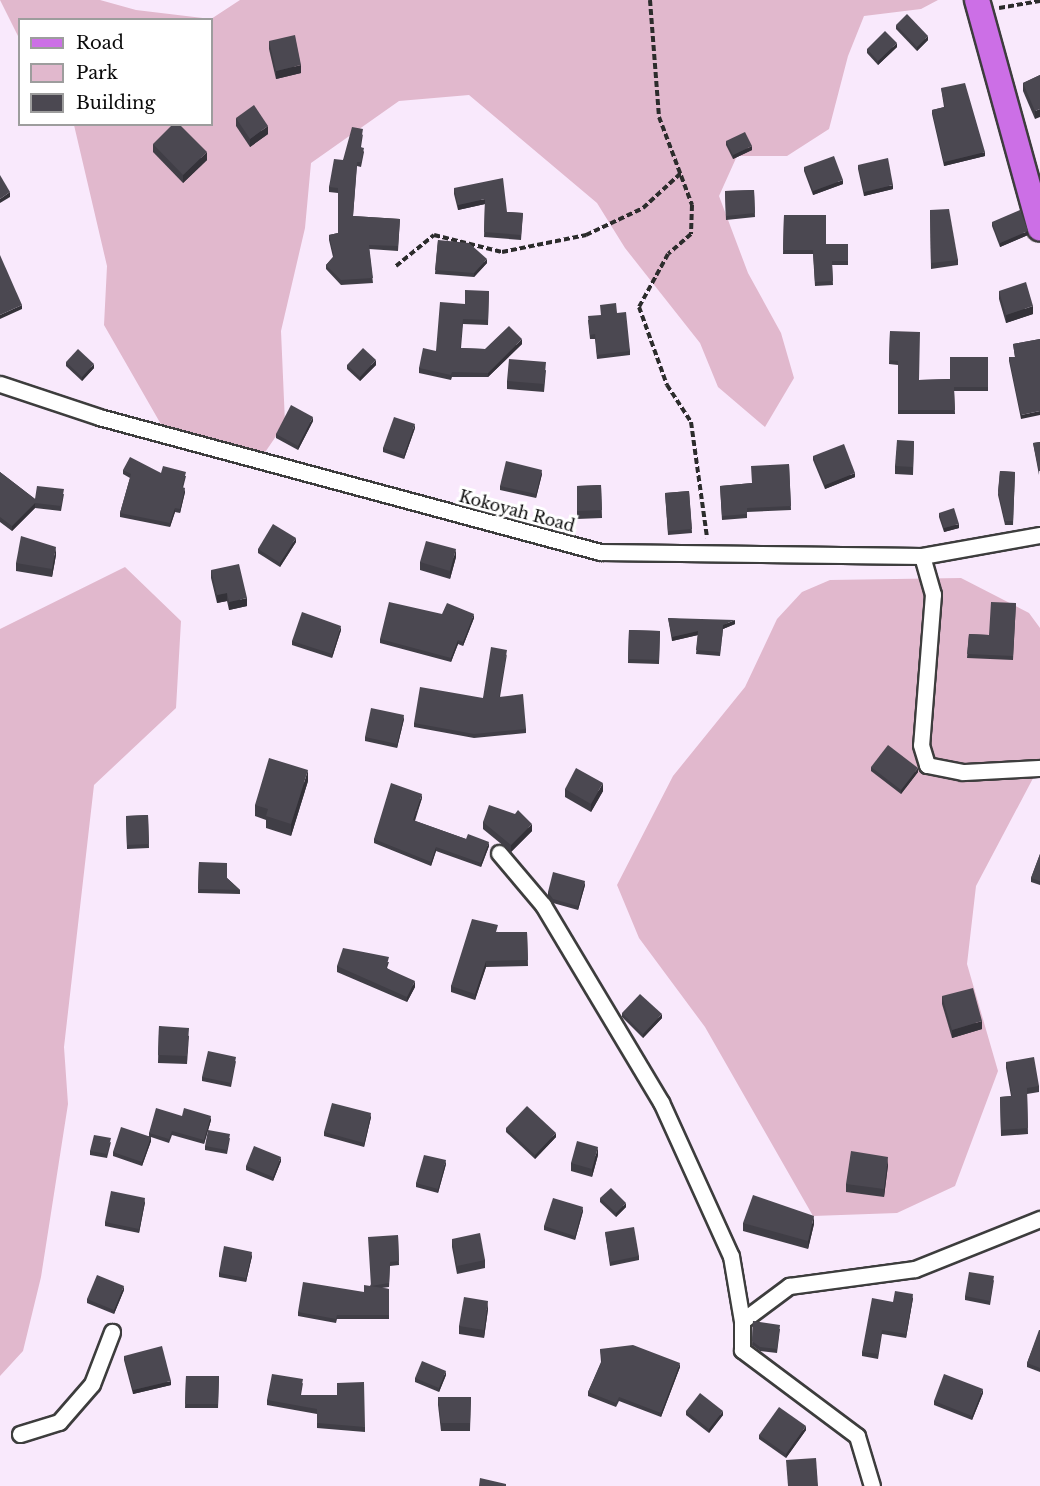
<!DOCTYPE html>
<html>
<head>
<meta charset="utf-8">
<style>
  body { margin:0 }
  #map { position:relative; width:1040px; height:1486px; overflow:hidden; background:#f9e9fc; font-family:"Libre Baskerville",serif }
  div>[style] { position:absolute }
  [style*='--x'] { left:calc(var(--x)*1px); top:calc(var(--y)*1px); width:calc(var(--w)*1px); rotate:calc(var(--a)*1deg) }
  .green>* { inset:0; background:#e1b8cd }
  .path>* { height:4px; margin-top:-2px; transform-origin:0; background:repeating-linear-gradient(90deg,#2c2c2c 0 6px,transparent 0 9px) }
  .roads { filter:drop-shadow(2px 0 #3d3d3d) drop-shadow(-2px 0 #3d3d3d) drop-shadow(0 2px #3d3d3d) drop-shadow(0 -2px #3d3d3d) }
  .street>* { height:15px; margin:-7.5px; padding:0 7.5px; transform-origin:7.5px; border-radius:7.5px; background:#fff }
  .primary>* { height:24px; margin:-12px; padding:0 12px; transform-origin:12px; border-radius:12px; background:#cc6fe6 }
  .wall>* { inset:0; background:#403e46 }
  .shaded-wall>* { inset:0; background:#343239 }
  .building>* { inset:0; background:#4b4851 }
  span { translate:-50% -50%; white-space:nowrap; text-align:center; line-height:1.15; -webkit-text-stroke:6px #fff; paint-order:stroke }
  .street-label { font-size:16px; color:#0a0a0a }
  .legend { position:absolute; left:18px; top:18px; width:195px; height:108px; box-sizing:border-box; background:#fff; border:2px solid #9d9d9d; margin:0; padding:8px 10px; list-style:none; font-size:18px; color:#0a0a0a }
  .legend li { display:flex; align-items:center; gap:12px; height:30px }
  .legend b { width:30px; border:2px solid #9d9d9d }
</style>
</head>
<body>
<div id="map">
  <div class="green">
    <i style="clip-path:polygon(0 0,100px 0,136px 10px,211px 19px,240px 0,938px 0,921px 9px,864px 16px,848px 56px,829px 129px,787px 156px,737px 156px,719px 196px,748px 273px,781px 333px,794px 378px,765px 427px,718px 387px,700px 343px,625px 248px,597px 203px,469px 95px,399px 101px,311px 163px,305px 228px,281px 331px,285px 423px,255px 467px,170px 440px,104px 325px,107px 266px,74px 125px,212px 124px,212px 20px,20px 20px,19px 38px)"></i>
    <i style="clip-path:polygon(125px 567px,181px 621px,176px 708px,94px 785px,64px 1047px,68px 1104px,41px 1277px,23px 1351px,0 1376px,0 629px)"></i>
    <i style="clip-path:polygon(961px 578px,1029px 613px,1040px 628px,1040px 765px,976px 886px,967px 964px,998px 1071px,955px 1186px,897px 1213px,813px 1216px,705px 1027px,639px 938px,617px 885px,673px 776px,745px 687px,777px 619px,802px 592px,830px 580px)"></i>
  </div>
  <div class="path">
    <i style="--x:650;--y:0;--w:117;--a:85.6"></i>
    <i style="--x:659;--y:117;--w:94;--a:69.4"></i>
    <i style="--x:692;--y:205;--w:29;--a:92"></i>
    <i style="--x:691;--y:234;--w:30;--a:139"></i>
    <i style="--x:668;--y:254;--w:60;--a:118.7"></i>
    <i style="--x:639;--y:307;--w:83;--a:70.3"></i>
    <i style="--x:667;--y:385;--w:44;--a:57"></i>
    <i style="--x:691;--y:422;--w:117;--a:82.1"></i>
    <i style="--x:999;--y:8;--w:42;--a:-9.7"></i>
    <i style="--x:396;--y:266;--w:49;--a:-39.2"></i>
    <i style="--x:434;--y:235;--w:70;--a:14"></i>
    <i style="--x:502;--y:252;--w:86;--a:-11.4"></i>
    <i style="--x:586;--y:235;--w:63;--a:-25.3"></i>
    <i style="--x:643;--y:208;--w:52;--a:-42.6"></i>
  </div>
  <div class="roads">
    <div class="street">
      <i style="--x:0;--y:384;--w:104;--a:18.4"></i>
      <i style="--x:99;--y:417;--w:519;--a:15.08"></i>
      <i style="--x:600;--y:552;--w:322;--a:0.7"></i>
      <i style="--x:922;--y:556;--w:120;--a:-10.1"></i>
      <i style="--x:922;--y:556;--w:40;--a:74"></i>
      <i style="--x:933;--y:594;--w:151;--a:94.5"></i>
      <i style="--x:921;--y:745;--w:21;--a:73"></i>
      <i style="--x:927;--y:765;--w:37;--a:11"></i>
      <i style="--x:963;--y:772;--w:77;--a:-3"></i>
      <i style="--x:499;--y:853;--w:68;--a:49.8"></i>
      <i style="--x:543;--y:905;--w:230;--a:59.1"></i>
      <i style="--x:661;--y:1102;--w:169;--a:65.6"></i>
      <i style="--x:731;--y:1256;--w:66;--a:80.4"></i>
      <i style="--x:20;--y:1434;--w:41;--a:-17.1"></i>
      <i style="--x:59;--y:1422;--w:50;--a:-49"></i>
      <i style="--x:92;--y:1384;--w:56;--a:-69"></i>
      <i style="--x:872;--y:1486;--w:52;--a:-106.7"></i>
      <i style="--x:857;--y:1436;--w:144;--a:-143.2"></i>
      <i style="--x:742;--y:1350;--w:29;--a:-90"></i>
      <i style="--x:742;--y:1321;--w:59;--a:-36.7"></i>
      <i style="--x:789;--y:1286;--w:127;--a:-7.7"></i>
      <i style="--x:915;--y:1269;--w:135;--a:-21.8"></i>
    </div>
    <div class="primary">
      <i style="--x:977;--y:0;--w:237;--a:74.6"></i>
    </div>
  </div>
  <div class="wall">
    <i style="clip-path:polygon(896px 25px,928px 40px,917px 51px,896px 29px)"></i>
    <i style="clip-path:polygon(269px 41px,301px 73px,276px 79px,269px 49px)"></i>
    <i style="clip-path:polygon(897px 47px,878px 65px,867px 53px,867px 49px)"></i>
    <i style="clip-path:polygon(1040px 75px,1035px 119px,1023px 91px,1023px 83px)"></i>
    <i style="clip-path:polygon(941px 88px,985px 156px,944px 166px,932px 114px,932px 110px,944px 107px)"></i>
    <i style="clip-path:polygon(236px 118px,268px 134px,250px 147px,236px 126px)"></i>
    <i style="clip-path:polygon(363px 134px,361px 147px,364px 152px,361px 167px,357px 166px,353px 216px,400px 219px,398px 251px,369px 249px,373px 283px,341px 285px,326px 269px,326px 265px,333px 257px,329px 240px,329px 235px,338px 233px,338px 193px,329px 192px,329px 187px,343px 160px)"></i>
    <i style="clip-path:polygon(726px 141px,752px 150px,733px 159px,726px 145px)"></i>
    <i style="clip-path:polygon(153px 144px,207px 160px,183px 183px,153px 152px)"></i>
    <i style="clip-path:polygon(858px 165px,893px 189px,864px 196px,858px 169px)"></i>
    <i style="clip-path:polygon(804px 167px,843px 184px,813px 195px,804px 171px)"></i>
    <i style="clip-path:polygon(454px 188px,507px 212px,523px 213px,521px 240px,484px 237px,485px 204px,458px 210px,454px 194px)"></i>
    <i style="clip-path:polygon(754px 190px,755px 217px,726px 220px,725px 191px)"></i>
    <i style="clip-path:polygon(930px 210px,958px 260px,958px 265px,931px 269px)"></i>
    <i style="clip-path:polygon(784px 215px,826px 244px,848px 244px,848px 265px,832px 265px,833px 285px,815px 286px,813px 254px,783px 254px)"></i>
    <i style="clip-path:polygon(992px 222px,1028px 235px,1000px 247px,992px 226px)"></i>
    <i style="clip-path:polygon(438px 240px,487px 263px,474px 277px,435px 274px)"></i>
    <i style="clip-path:polygon(489px 291px,488px 325px,463px 324px,461px 348px,485px 349px,522px 344px,488px 377px,452px 377px,451px 380px,419px 373px,419px 368px,436px 351px,465px 304px)"></i>
    <i style="clip-path:polygon(999px 291px,1033px 314px,1006px 323px,999px 299px)"></i>
    <i style="clip-path:polygon(617px 313px,630px 351px,630px 355px,597px 359px,595px 339px,590px 339px,588px 320px)"></i>
    <i style="clip-path:polygon(890px 331px,919px 380px,950px 379px,988px 357px,988px 391px,954px 391px,955px 414px,898px 414px,898px 365px,889px 364px)"></i>
    <i style="clip-path:polygon(1040px 339px,1021px 419px,1009px 361px,1009px 357px,1015px 357px,1013px 344px)"></i>
    <i style="clip-path:polygon(66px 362px,94px 368px,82px 381px,66px 366px)"></i>
    <i style="clip-path:polygon(347px 365px,376px 365px,360px 381px,347px 369px)"></i>
    <i style="clip-path:polygon(546px 370px,544px 392px,507px 389px,507px 381px)"></i>
    <i style="clip-path:polygon(313px 421px,298px 450px,276px 438px,276px 434px)"></i>
    <i style="clip-path:polygon(415px 428px,404px 459px,383px 452px,383px 448px)"></i>
    <i style="clip-path:polygon(914px 441px,913px 475px,895px 474px,895px 466px)"></i>
    <i style="clip-path:polygon(1040px 442px,1039px 475px,1033px 443px)"></i>
    <i style="clip-path:polygon(813px 456px,855px 477px,825px 489px,813px 460px)"></i>
    <i style="clip-path:polygon(789px 464px,791px 510px,747px 512px,747px 518px,722px 520px,720px 486px,752px 483px)"></i>
    <i style="clip-path:polygon(123px 470px,161px 473px,186px 476px,183px 488px,185px 492px,180px 513px,175px 512px,170px 527px,120px 517px,120px 513px,130px 478px,123px 474px)"></i>
    <i style="clip-path:polygon(1000px 471px,1015px 472px,1013px 525px,1005px 525px,998px 495px)"></i>
    <i style="clip-path:polygon(0 472px,35px 499px,64px 494px,61px 511px,35px 508px,12px 531px,0 522px)"></i>
    <i style="clip-path:polygon(542px 474px,536px 498px,500px 490px,500px 486px)"></i>
    <i style="clip-path:polygon(601px 485px,602px 518px,577px 519px,577px 486px)"></i>
    <i style="clip-path:polygon(689px 491px,692px 533px,668px 535px,665px 493px)"></i>
    <i style="clip-path:polygon(939px 513px,959px 528px,944px 532px,939px 517px)"></i>
    <i style="clip-path:polygon(296px 542px,280px 567px,258px 553px,258px 549px)"></i>
    <i style="clip-path:polygon(56px 555px,52px 577px,16px 571px,16px 563px)"></i>
    <i style="clip-path:polygon(456px 557px,450px 579px,420px 570px,420px 562px)"></i>
    <i style="clip-path:polygon(211px 570px,247px 606px,229px 610px,227px 601px,217px 603px,211px 578px)"></i>
    <i style="clip-path:polygon(1016px 603px,1013px 660px,967px 658px,969px 634px,989px 635px)"></i>
    <i style="clip-path:polygon(442px 614px,474px 618px,463px 646px,458px 644px,451px 662px,380px 643px,380px 639px)"></i>
    <i style="clip-path:polygon(668px 618px,735px 624px,723px 629px,720px 656px,696px 654px,698px 635px,672px 641px)"></i>
    <i style="clip-path:polygon(341px 630px,332px 658px,292px 645px,292px 641px)"></i>
    <i style="clip-path:polygon(629px 630px,660px 631px,659px 664px,628px 663px)"></i>
    <i style="clip-path:polygon(507px 654px,500px 697px,526px 729px,526px 733px,474px 738px,414px 727px,414px 723px,483px 698px)"></i>
    <i style="clip-path:polygon(404px 719px,397px 748px,365px 741px,365px 737px)"></i>
    <i style="clip-path:polygon(871px 767px,918px 772px,901px 794px,871px 771px)"></i>
    <i style="clip-path:polygon(308px 781px,291px 836px,266px 828px,266px 820px,255px 816px,255px 805px)"></i>
    <i style="clip-path:polygon(565px 789px,603px 791px,591px 812px,565px 797px)"></i>
    <i style="clip-path:polygon(422px 798px,415px 821px,466px 839px,489px 846px,481px 867px,436px 851px,431px 866px,374px 843px,374px 839px)"></i>
    <i style="clip-path:polygon(515px 814px,532px 831px,511px 852px,483px 829px,483px 822px)"></i>
    <i style="clip-path:polygon(148px 815px,149px 848px,127px 849px,126px 816px)"></i>
    <i style="clip-path:polygon(1040px 854px,1040px 885px,1031px 882px,1031px 878px)"></i>
    <i style="clip-path:polygon(199px 862px,227px 878px,240px 890px,240px 894px,198px 893px)"></i>
    <i style="clip-path:polygon(585px 885px,578px 910px,553px 903px,548px 896px,548px 892px)"></i>
    <i style="clip-path:polygon(498px 931px,497px 932px,527px 932px,528px 966px,486px 967px,475px 1000px,451px 992px,451px 986px)"></i>
    <i style="clip-path:polygon(389px 962px,387px 968px,415px 987px,407px 1002px,337px 972px,337px 966px)"></i>
    <i style="clip-path:polygon(942px 996px,982px 1029px,952px 1038px,942px 1004px)"></i>
    <i style="clip-path:polygon(622px 1013px,662px 1018px,643px 1038px,622px 1017px)"></i>
    <i style="clip-path:polygon(159px 1026px,189px 1036px,187px 1064px,158px 1063px)"></i>
    <i style="clip-path:polygon(236px 1061px,231px 1087px,202px 1081px,202px 1077px)"></i>
    <i style="clip-path:polygon(1006px 1062px,1039px 1086px,1039px 1092px,1027px 1094px,1028px 1134px,1001px 1136px,1000px 1097px,1011px 1096px,1006px 1068px)"></i>
    <i style="clip-path:polygon(182px 1116px,211px 1120px,204px 1144px,172px 1135px,169px 1143px,151px 1137px,151px 1141px,142px 1166px,113px 1156px,113px 1152px,149px 1136px,149px 1133px)"></i>
    <i style="clip-path:polygon(371px 1117px,364px 1147px,324px 1136px,324px 1132px)"></i>
    <i style="clip-path:polygon(506px 1128px,556px 1137px,535px 1159px,506px 1132px)"></i>
    <i style="clip-path:polygon(230px 1138px,227px 1154px,205px 1150px,205px 1146px)"></i>
    <i style="clip-path:polygon(111px 1142px,107px 1158px,90px 1155px,90px 1151px)"></i>
    <i style="clip-path:polygon(598px 1155px,592px 1177px,571px 1171px,571px 1163px)"></i>
    <i style="clip-path:polygon(281px 1161px,273px 1181px,246px 1170px,246px 1166px)"></i>
    <i style="clip-path:polygon(446px 1164px,438px 1193px,416px 1187px,416px 1183px)"></i>
    <i style="clip-path:polygon(888px 1165px,884px 1197px,846px 1192px,846px 1184px)"></i>
    <i style="clip-path:polygon(600px 1198px,626px 1207px,616px 1217px,600px 1202px)"></i>
    <i style="clip-path:polygon(145px 1202px,139px 1233px,105px 1226px,105px 1222px)"></i>
    <i style="clip-path:polygon(583px 1211px,575px 1240px,544px 1230px,544px 1226px)"></i>
    <i style="clip-path:polygon(743px 1223px,814px 1224px,808px 1249px,743px 1231px)"></i>
    <i style="clip-path:polygon(605px 1232px,639px 1256px,639px 1260px,610px 1266px)"></i>
    <i style="clip-path:polygon(398px 1235px,399px 1265px,390px 1266px,389px 1287px,382px 1288px,389px 1289px,389px 1319px,337px 1319px,336px 1323px,298px 1316px,298px 1312px,364px 1292px,370px 1286px)"></i>
    <i style="clip-path:polygon(452px 1239px,485px 1260px,485px 1268px,457px 1274px,452px 1247px)"></i>
    <i style="clip-path:polygon(252px 1256px,246px 1282px,219px 1277px,219px 1273px)"></i>
    <i style="clip-path:polygon(994px 1280px,990px 1305px,965px 1300px,965px 1296px)"></i>
    <i style="clip-path:polygon(124px 1290px,114px 1314px,87px 1303px,87px 1299px)"></i>
    <i style="clip-path:polygon(913px 1298px,906px 1338px,882px 1334px,878px 1359px,862px 1356px,862px 1352px,893px 1302px)"></i>
    <i style="clip-path:polygon(488px 1309px,484px 1338px,459px 1334px,459px 1326px)"></i>
    <i style="clip-path:polygon(753px 1321px,780px 1329px,777px 1353px,760px 1351px,752px 1345px)"></i>
    <i style="clip-path:polygon(1040px 1330px,1040px 1372px,1027px 1367px,1027px 1363px)"></i>
    <i style="clip-path:polygon(600px 1349px,680px 1367px,661px 1417px,619px 1401px,616px 1407px,588px 1396px,588px 1392px,601px 1362px)"></i>
    <i style="clip-path:polygon(124px 1356px,171px 1385px,133px 1394px,124px 1360px)"></i>
    <i style="clip-path:polygon(446px 1375px,439px 1392px,415px 1382px,415px 1378px)"></i>
    <i style="clip-path:polygon(186px 1376px,219px 1376px,218px 1408px,185px 1408px)"></i>
    <i style="clip-path:polygon(303px 1383px,301px 1395px,365px 1427px,365px 1432px,317px 1428px,317px 1414px,267px 1405px,267px 1400px)"></i>
    <i style="clip-path:polygon(983px 1393px,972px 1420px,934px 1405px,934px 1401px)"></i>
    <i style="clip-path:polygon(438px 1397px,471px 1397px,470px 1431px,441px 1431px,438px 1405px)"></i>
    <i style="clip-path:polygon(686px 1411px,723px 1415px,709px 1433px,686px 1415px)"></i>
    <i style="clip-path:polygon(806px 1430px,786px 1458px,759px 1439px,759px 1435px)"></i>
  </div>
  <div class="shaded-wall">
    <i style="clip-path:polygon(928px 36px,928px 40px,917px 51px,917px 47px)"></i>
    <i style="clip-path:polygon(897px 43px,897px 47px,878px 65px,878px 61px)"></i>
    <i style="clip-path:polygon(301px 65px,301px 73px,276px 79px,276px 71px)"></i>
    <i style="clip-path:polygon(1040px 109px,1040px 117px,1035px 119px,1035px 111px)"></i>
    <i style="clip-path:polygon(268px 126px,268px 134px,250px 147px,250px 139px)"></i>
    <i style="clip-path:polygon(752px 146px,752px 150px,733px 159px,733px 155px)"></i>
    <i style="clip-path:polygon(207px 152px,207px 160px,183px 183px,183px 175px)"></i>
    <i style="clip-path:polygon(985px 152px,985px 156px,944px 166px,944px 162px)"></i>
    <i style="clip-path:polygon(843px 180px,843px 184px,813px 195px,813px 191px)"></i>
    <i style="clip-path:polygon(893px 185px,893px 189px,864px 196px,864px 192px)"></i>
    <i style="clip-path:polygon(10px 192px,10px 197px,0 203px,0 199px)"></i>
    <i style="clip-path:polygon(485px 199px,485px 204px,458px 210px,458px 205px)"></i>
    <i style="clip-path:polygon(1028px 231px,1028px 235px,1000px 247px,1000px 243px)"></i>
    <i style="clip-path:polygon(487px 259px,487px 263px,474px 277px,474px 273px)"></i>
    <i style="clip-path:polygon(22px 305px,22px 309px,0 319px,0 315px)"></i>
    <i style="clip-path:polygon(1033px 306px,1033px 314px,1006px 323px,1006px 315px)"></i>
    <i style="clip-path:polygon(522px 339px,522px 344px,488px 377px,488px 373px)"></i>
    <i style="clip-path:polygon(376px 360px,376px 365px,360px 381px,360px 377px)"></i>
    <i style="clip-path:polygon(94px 364px,94px 368px,82px 381px,82px 377px)"></i>
    <i style="clip-path:polygon(1040px 411px,1040px 415px,1021px 419px,1021px 415px)"></i>
    <i style="clip-path:polygon(313px 417px,313px 421px,298px 450px,298px 446px)"></i>
    <i style="clip-path:polygon(415px 424px,415px 428px,404px 459px,404px 455px)"></i>
    <i style="clip-path:polygon(542px 470px,542px 474px,536px 498px,536px 494px)"></i>
    <i style="clip-path:polygon(855px 473px,855px 477px,825px 489px,825px 485px)"></i>
    <i style="clip-path:polygon(185px 488px,185px 492px,180px 513px,180px 509px)"></i>
    <i style="clip-path:polygon(35px 503px,35px 508px,12px 531px,12px 526px)"></i>
    <i style="clip-path:polygon(175px 508px,175px 512px,170px 527px,170px 523px)"></i>
    <i style="clip-path:polygon(959px 524px,959px 528px,944px 532px,944px 528px)"></i>
    <i style="clip-path:polygon(296px 538px,296px 542px,280px 567px,280px 563px)"></i>
    <i style="clip-path:polygon(56px 547px,56px 555px,52px 577px,52px 569px)"></i>
    <i style="clip-path:polygon(456px 549px,456px 557px,450px 579px,450px 571px)"></i>
    <i style="clip-path:polygon(227px 593px,227px 601px,217px 603px,217px 595px)"></i>
    <i style="clip-path:polygon(247px 598px,247px 606px,229px 610px,229px 602px)"></i>
    <i style="clip-path:polygon(474px 614px,474px 618px,463px 646px,463px 642px)"></i>
    <i style="clip-path:polygon(735px 620px,735px 624px,723px 629px,720px 656px,723px 625px)"></i>
    <i style="clip-path:polygon(341px 626px,341px 630px,332px 658px,332px 654px)"></i>
    <i style="clip-path:polygon(698px 631px,698px 635px,672px 641px,672px 637px)"></i>
    <i style="clip-path:polygon(458px 640px,458px 644px,451px 662px,451px 658px)"></i>
    <i style="clip-path:polygon(404px 715px,404px 719px,397px 748px,397px 744px)"></i>
    <i style="clip-path:polygon(918px 768px,918px 772px,901px 794px,901px 790px)"></i>
    <i style="clip-path:polygon(308px 770px,308px 781px,291px 836px,291px 824px)"></i>
    <i style="clip-path:polygon(603px 783px,603px 791px,591px 812px,591px 804px)"></i>
    <i style="clip-path:polygon(422px 794px,422px 798px,413px 824px,413px 820px)"></i>
    <i style="clip-path:polygon(532px 824px,532px 831px,511px 852px,511px 845px)"></i>
    <i style="clip-path:polygon(489px 842px,489px 846px,481px 867px,481px 863px)"></i>
    <i style="clip-path:polygon(436px 847px,436px 851px,431px 866px,431px 862px)"></i>
    <i style="clip-path:polygon(585px 881px,585px 885px,578px 910px,578px 906px)"></i>
    <i style="clip-path:polygon(486px 961px,486px 967px,475px 1000px,475px 994px)"></i>
    <i style="clip-path:polygon(415px 981px,415px 987px,407px 1002px,407px 997px)"></i>
    <i style="clip-path:polygon(662px 1014px,662px 1018px,643px 1038px,643px 1034px)"></i>
    <i style="clip-path:polygon(982px 1021px,982px 1029px,952px 1038px,952px 1030px)"></i>
    <i style="clip-path:polygon(371px 1113px,371px 1117px,364px 1147px,364px 1143px)"></i>
    <i style="clip-path:polygon(211px 1116px,211px 1120px,204px 1144px,204px 1140px)"></i>
    <i style="clip-path:polygon(556px 1133px,556px 1137px,535px 1159px,535px 1155px)"></i>
    <i style="clip-path:polygon(151px 1137px,151px 1141px,142px 1166px,142px 1162px)"></i>
    <i style="clip-path:polygon(598px 1147px,598px 1155px,592px 1177px,592px 1169px)"></i>
    <i style="clip-path:polygon(281px 1157px,281px 1161px,273px 1181px,273px 1177px)"></i>
    <i style="clip-path:polygon(888px 1157px,888px 1165px,884px 1197px,884px 1189px)"></i>
    <i style="clip-path:polygon(446px 1160px,446px 1164px,438px 1193px,438px 1189px)"></i>
    <i style="clip-path:polygon(145px 1198px,145px 1202px,139px 1233px,139px 1229px)"></i>
    <i style="clip-path:polygon(626px 1203px,626px 1207px,616px 1217px,616px 1213px)"></i>
    <i style="clip-path:polygon(583px 1207px,583px 1211px,575px 1240px,575px 1236px)"></i>
    <i style="clip-path:polygon(814px 1216px,814px 1224px,808px 1249px,808px 1241px)"></i>
    <i style="clip-path:polygon(252px 1252px,252px 1256px,246px 1282px,246px 1278px)"></i>
    <i style="clip-path:polygon(124px 1286px,124px 1290px,114px 1314px,114px 1310px)"></i>
    <i style="clip-path:polygon(913px 1294px,913px 1298px,906px 1338px,906px 1334px)"></i>
    <i style="clip-path:polygon(488px 1301px,488px 1309px,484px 1338px,484px 1330px)"></i>
    <i style="clip-path:polygon(680px 1363px,680px 1367px,661px 1417px,661px 1413px)"></i>
    <i style="clip-path:polygon(446px 1371px,446px 1375px,439px 1392px,439px 1388px)"></i>
    <i style="clip-path:polygon(171px 1381px,171px 1385px,133px 1394px,133px 1390px)"></i>
    <i style="clip-path:polygon(983px 1389px,983px 1393px,972px 1420px,972px 1416px)"></i>
    <i style="clip-path:polygon(723px 1411px,723px 1415px,709px 1433px,709px 1429px)"></i>
    <i style="clip-path:polygon(806px 1426px,806px 1430px,786px 1458px,786px 1454px)"></i>
  </div>
  <div class="building">
    <i style="clip-path:polygon(907px 14px,928px 36px,917px 47px,896px 25px)"></i>
    <i style="clip-path:polygon(885px 31px,897px 43px,878px 61px,867px 49px)"></i>
    <i style="clip-path:polygon(295px 35px,301px 65px,276px 71px,269px 41px)"></i>
    <i style="clip-path:polygon(1040px 75px,1040px 109px,1035px 111px,1023px 83px)"></i>
    <i style="clip-path:polygon(965px 83px,985px 152px,944px 162px,932px 110px,945px 107px,941px 88px)"></i>
    <i style="clip-path:polygon(254px 105px,268px 126px,250px 139px,236px 118px)"></i>
    <i style="clip-path:polygon(173px 124px,179px 124px,207px 152px,183px 175px,153px 144px)"></i>
    <i style="clip-path:polygon(352px 127px,363px 129px,360px 147px,364px 148px,361px 162px,357px 162px,353px 216px,400px 219px,398px 246px,369px 245px,373px 278px,341px 280px,326px 265px,334px 256px,329px 235px,338px 233px,338px 188px,329px 187px,334px 159px,343px 160px)"></i>
    <i style="clip-path:polygon(745px 132px,752px 146px,733px 155px,726px 141px)"></i>
    <i style="clip-path:polygon(834px 156px,843px 180px,813px 191px,804px 167px)"></i>
    <i style="clip-path:polygon(888px 158px,893px 185px,864px 192px,858px 165px)"></i>
    <i style="clip-path:polygon(0 175px,10px 192px,0 199px)"></i>
    <i style="clip-path:polygon(503px 178px,507px 212px,523px 213px,521px 235px,484px 232px,485px 199px,458px 205px,454px 188px)"></i>
    <i style="clip-path:polygon(754px 190px,755px 213px,726px 216px,725px 191px)"></i>
    <i style="clip-path:polygon(949px 209px,958px 260px,931px 263px,930px 210px)"></i>
    <i style="clip-path:polygon(1020px 210px,1028px 231px,1000px 243px,992px 222px)"></i>
    <i style="clip-path:polygon(784px 215px,826px 215px,826px 244px,848px 244px,848px 261px,832px 261px,833px 281px,815px 282px,813px 250px,783px 250px)"></i>
    <i style="clip-path:polygon(438px 240px,469px 243px,487px 259px,474px 273px,435px 270px)"></i>
    <i style="clip-path:polygon(0 255px,22px 305px,0 315px)"></i>
    <i style="clip-path:polygon(1026px 282px,1033px 306px,1006px 315px,999px 291px)"></i>
    <i style="clip-path:polygon(465px 290px,489px 291px,488px 320px,463px 319px,460px 348px,485px 349px,509px 326px,522px 339px,488px 373px,452px 372px,451px 375px,419px 368px,423px 348px,436px 351px,440px 302px,465px 304px)"></i>
    <i style="clip-path:polygon(616px 303px,617px 313px,626px 312px,630px 351px,597px 355px,595px 334px,590px 335px,588px 316px,601px 315px,600px 305px)"></i>
    <i style="clip-path:polygon(890px 331px,920px 332px,919px 380px,950px 379px,950px 357px,988px 357px,988px 387px,954px 387px,955px 410px,898px 410px,898px 361px,889px 360px)"></i>
    <i style="clip-path:polygon(1040px 339px,1040px 411px,1021px 415px,1009px 357px,1015px 357px,1013px 344px)"></i>
    <i style="clip-path:polygon(363px 348px,376px 360px,360px 377px,347px 365px)"></i>
    <i style="clip-path:polygon(78px 349px,94px 364px,82px 377px,66px 362px)"></i>
    <i style="clip-path:polygon(509px 359px,546px 362px,544px 384px,507px 381px)"></i>
    <i style="clip-path:polygon(291px 405px,313px 417px,298px 446px,276px 434px)"></i>
    <i style="clip-path:polygon(394px 417px,415px 424px,404px 455px,383px 448px)"></i>
    <i style="clip-path:polygon(897px 440px,914px 441px,913px 467px,895px 466px)"></i>
    <i style="clip-path:polygon(1040px 442px,1040px 471px,1039px 471px,1033px 443px)"></i>
    <i style="clip-path:polygon(844px 444px,855px 473px,825px 485px,813px 456px)"></i>
    <i style="clip-path:polygon(130px 457px,161px 473px,163px 466px,186px 472px,182px 487px,185px 488px,180px 509px,175px 508px,170px 523px,120px 513px,131px 474px,123px 470px)"></i>
    <i style="clip-path:polygon(506px 461px,542px 470px,536px 494px,500px 486px)"></i>
    <i style="clip-path:polygon(789px 464px,791px 506px,747px 508px,747px 514px,722px 516px,720px 486px,752px 483px,751px 466px)"></i>
    <i style="clip-path:polygon(1000px 471px,1015px 472px,1013px 521px,1005px 521px,998px 491px)"></i>
    <i style="clip-path:polygon(0 472px,35px 499px,37px 486px,64px 489px,61px 506px,35px 503px,12px 526px,0 517px)"></i>
    <i style="clip-path:polygon(601px 485px,602px 510px,577px 511px,577px 486px)"></i>
    <i style="clip-path:polygon(689px 491px,692px 529px,668px 531px,665px 493px)"></i>
    <i style="clip-path:polygon(954px 508px,959px 524px,944px 528px,939px 513px)"></i>
    <i style="clip-path:polygon(273px 524px,296px 538px,280px 563px,258px 549px)"></i>
    <i style="clip-path:polygon(21px 536px,56px 547px,52px 569px,16px 563px)"></i>
    <i style="clip-path:polygon(426px 541px,456px 549px,450px 571px,420px 562px)"></i>
    <i style="clip-path:polygon(239px 564px,247px 598px,229px 602px,227px 593px,217px 595px,211px 570px)"></i>
    <i style="clip-path:polygon(389px 602px,442px 614px,447px 603px,474px 614px,463px 642px,458px 640px,451px 658px,380px 639px)"></i>
    <i style="clip-path:polygon(991px 602px,1016px 603px,1013px 656px,967px 654px,969px 634px,989px 635px)"></i>
    <i style="clip-path:polygon(302px 612px,341px 626px,332px 654px,292px 641px)"></i>
    <i style="clip-path:polygon(668px 618px,735px 620px,723px 625px,720px 652px,696px 650px,698px 631px,672px 637px)"></i>
    <i style="clip-path:polygon(629px 630px,660px 631px,659px 660px,628px 659px)"></i>
    <i style="clip-path:polygon(491px 647px,507px 650px,499px 697px,523px 694px,526px 729px,474px 734px,414px 723px,420px 687px,483px 698px)"></i>
    <i style="clip-path:polygon(371px 708px,404px 715px,397px 744px,365px 737px)"></i>
    <i style="clip-path:polygon(888px 745px,918px 768px,901px 790px,871px 767px)"></i>
    <i style="clip-path:polygon(269px 758px,308px 770px,291px 824px,266px 816px,268px 809px,255px 805px)"></i>
    <i style="clip-path:polygon(576px 768px,603px 783px,591px 804px,565px 789px)"></i>
    <i style="clip-path:polygon(391px 783px,422px 794px,413px 820px,466px 839px,468px 834px,489px 842px,481px 863px,436px 847px,431px 862px,374px 839px)"></i>
    <i style="clip-path:polygon(489px 805px,515px 814px,518px 810px,532px 824px,511px 845px,483px 822px)"></i>
    <i style="clip-path:polygon(148px 815px,149px 844px,127px 845px,126px 816px)"></i>
    <i style="clip-path:polygon(1040px 854px,1040px 881px,1031px 878px)"></i>
    <i style="clip-path:polygon(199px 862px,227px 863px,227px 878px,240px 890px,198px 889px)"></i>
    <i style="clip-path:polygon(553px 872px,585px 881px,578px 906px,553px 899px,548px 892px)"></i>
    <i style="clip-path:polygon(472px 919px,498px 925px,496px 932px,527px 932px,528px 960px,486px 961px,475px 994px,451px 986px)"></i>
    <i style="clip-path:polygon(343px 948px,389px 957px,386px 968px,415px 981px,407px 997px,337px 966px)"></i>
    <i style="clip-path:polygon(973px 988px,982px 1021px,952px 1030px,942px 996px)"></i>
    <i style="clip-path:polygon(640px 994px,662px 1014px,643px 1034px,622px 1013px)"></i>
    <i style="clip-path:polygon(159px 1026px,189px 1028px,187px 1056px,158px 1055px)"></i>
    <i style="clip-path:polygon(208px 1051px,236px 1057px,231px 1083px,202px 1077px)"></i>
    <i style="clip-path:polygon(1034px 1057px,1039px 1086px,1027px 1088px,1028px 1128px,1001px 1130px,1000px 1097px,1012px 1096px,1006px 1062px)"></i>
    <i style="clip-path:polygon(332px 1103px,371px 1113px,364px 1143px,324px 1132px)"></i>
    <i style="clip-path:polygon(527px 1106px,556px 1133px,535px 1155px,506px 1128px)"></i>
    <i style="clip-path:polygon(156px 1108px,182px 1116px,184px 1108px,211px 1116px,204px 1140px,172px 1131px,169px 1139px,149px 1133px)"></i>
    <i style="clip-path:polygon(121px 1127px,151px 1137px,142px 1162px,113px 1152px)"></i>
    <i style="clip-path:polygon(208px 1130px,230px 1134px,227px 1150px,205px 1146px)"></i>
    <i style="clip-path:polygon(94px 1135px,111px 1138px,107px 1154px,90px 1151px)"></i>
    <i style="clip-path:polygon(577px 1141px,598px 1147px,592px 1169px,571px 1163px)"></i>
    <i style="clip-path:polygon(254px 1146px,281px 1157px,273px 1177px,246px 1166px)"></i>
    <i style="clip-path:polygon(851px 1151px,888px 1157px,884px 1189px,846px 1184px)"></i>
    <i style="clip-path:polygon(424px 1155px,446px 1160px,438px 1189px,416px 1183px)"></i>
    <i style="clip-path:polygon(611px 1188px,626px 1203px,616px 1213px,600px 1198px)"></i>
    <i style="clip-path:polygon(111px 1191px,145px 1198px,139px 1229px,105px 1222px)"></i>
    <i style="clip-path:polygon(753px 1195px,814px 1216px,808px 1241px,743px 1223px)"></i>
    <i style="clip-path:polygon(553px 1198px,583px 1207px,575px 1236px,544px 1226px)"></i>
    <i style="clip-path:polygon(634px 1227px,639px 1256px,610px 1262px,605px 1232px)"></i>
    <i style="clip-path:polygon(480px 1233px,485px 1260px,457px 1266px,452px 1239px)"></i>
    <i style="clip-path:polygon(398px 1235px,399px 1261px,390px 1262px,389px 1283px,371px 1286px,368px 1237px)"></i>
    <i style="clip-path:polygon(224px 1246px,252px 1252px,246px 1278px,219px 1273px)"></i>
    <i style="clip-path:polygon(969px 1272px,994px 1276px,990px 1301px,965px 1296px)"></i>
    <i style="clip-path:polygon(97px 1275px,124px 1286px,114px 1310px,87px 1299px)"></i>
    <i style="clip-path:polygon(303px 1282px,364px 1292px,364px 1285px,389px 1289px,389px 1315px,337px 1315px,336px 1319px,298px 1312px)"></i>
    <i style="clip-path:polygon(895px 1291px,913px 1294px,906px 1334px,882px 1330px,878px 1354px,862px 1352px,872px 1298px,893px 1302px)"></i>
    <i style="clip-path:polygon(464px 1297px,488px 1301px,484px 1330px,459px 1326px)"></i>
    <i style="clip-path:polygon(753px 1321px,780px 1325px,777px 1349px,760px 1347px,752px 1341px)"></i>
    <i style="clip-path:polygon(1039px 1330px,1040px 1330px,1040px 1368px,1027px 1363px)"></i>
    <i style="clip-path:polygon(633px 1345px,680px 1363px,661px 1413px,619px 1397px,616px 1403px,588px 1392px,602px 1361px,600px 1349px)"></i>
    <i style="clip-path:polygon(162px 1346px,171px 1381px,133px 1390px,124px 1356px)"></i>
    <i style="clip-path:polygon(422px 1361px,446px 1371px,439px 1388px,415px 1378px)"></i>
    <i style="clip-path:polygon(272px 1374px,303px 1379px,300px 1395px,337px 1395px,337px 1383px,364px 1382px,365px 1427px,317px 1423px,317px 1409px,267px 1400px)"></i>
    <i style="clip-path:polygon(944px 1374px,983px 1389px,972px 1416px,934px 1401px)"></i>
    <i style="clip-path:polygon(186px 1376px,219px 1376px,218px 1404px,185px 1404px)"></i>
    <i style="clip-path:polygon(700px 1393px,723px 1411px,709px 1429px,686px 1411px)"></i>
    <i style="clip-path:polygon(438px 1397px,471px 1397px,470px 1423px,441px 1423px)"></i>
    <i style="clip-path:polygon(779px 1407px,806px 1426px,786px 1454px,759px 1435px)"></i>
    <i style="clip-path:polygon(816px 1458px,818px 1486px,788px 1486px,786px 1460px)"></i>
    <i style="clip-path:polygon(480px 1478px,506px 1484px,506px 1486px,479px 1486px)"></i>
  </div>
  <div class="street-label">
    <span style="left:517px;top:511px;rotate:15deg">Kokoyah Road</span>
  </div>
  <ul class="legend">
  <li><b style="height:8px;background:#cc6fe6"></b>Road</li>
  <li><b style="height:16px;background:#e1b8cd"></b>Park</li>
  <li><b style="height:16px;background:#4b4851"></b>Building</li>
  </ul>
</div>
</body>
</html>
